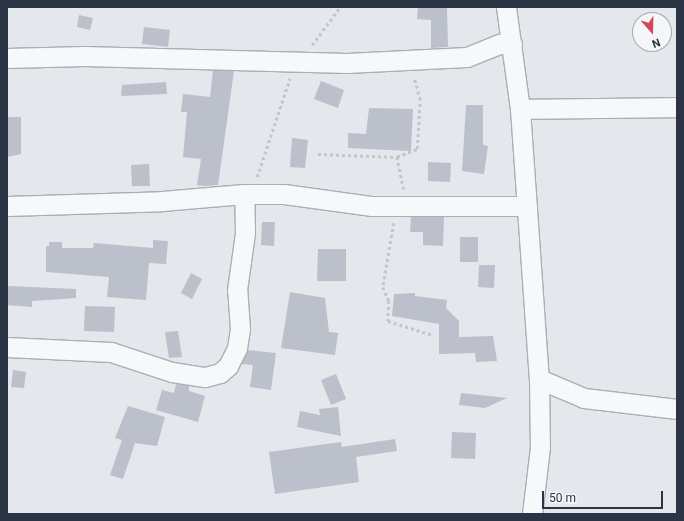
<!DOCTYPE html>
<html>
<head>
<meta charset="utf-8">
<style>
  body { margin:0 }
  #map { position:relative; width:684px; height:521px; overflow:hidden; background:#e4e7ec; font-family:Roboto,sans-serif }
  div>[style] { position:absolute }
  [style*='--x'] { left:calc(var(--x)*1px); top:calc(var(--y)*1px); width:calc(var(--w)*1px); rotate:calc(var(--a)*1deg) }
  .building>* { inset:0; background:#bbc0ca }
  .path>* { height:2.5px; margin-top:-1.25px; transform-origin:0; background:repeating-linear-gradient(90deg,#c2c5cb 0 3px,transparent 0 6px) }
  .roads { filter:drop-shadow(1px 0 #a9aeb7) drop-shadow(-1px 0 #a9aeb7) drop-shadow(0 1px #a9aeb7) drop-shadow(0 -1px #a9aeb7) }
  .minor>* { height:19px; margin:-9.5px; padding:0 9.5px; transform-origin:9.5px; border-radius:9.5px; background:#f7f8fa }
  span { translate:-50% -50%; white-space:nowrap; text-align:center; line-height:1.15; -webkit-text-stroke:3px #f4f6f9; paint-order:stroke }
  .frame { position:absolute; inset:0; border:8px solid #2b3445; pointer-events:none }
  .north { position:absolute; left:632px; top:12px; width:40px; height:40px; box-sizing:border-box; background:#f4f6f9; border:1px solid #a4a8b1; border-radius:50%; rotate:160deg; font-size:11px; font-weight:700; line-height:16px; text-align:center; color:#2b3445 }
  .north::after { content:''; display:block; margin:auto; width:14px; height:18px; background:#d1495b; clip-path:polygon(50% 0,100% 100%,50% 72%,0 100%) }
  .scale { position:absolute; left:542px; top:491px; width:121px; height:18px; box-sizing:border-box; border:2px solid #2b3445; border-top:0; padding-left:5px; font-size:12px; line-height:14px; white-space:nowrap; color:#2b3445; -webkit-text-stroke:3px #f4f6f9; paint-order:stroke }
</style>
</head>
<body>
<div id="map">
  <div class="building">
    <i style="clip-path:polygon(418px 7px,447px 8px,448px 47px,431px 48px,431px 20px,417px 19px)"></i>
    <i style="clip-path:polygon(79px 15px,93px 18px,90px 30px,77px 27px)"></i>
    <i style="clip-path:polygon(144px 27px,170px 30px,168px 47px,142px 44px)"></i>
    <i style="clip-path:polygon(213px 70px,234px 71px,218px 185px,205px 186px,197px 185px,201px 159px,183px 157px,187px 112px,181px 112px,183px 94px,210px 97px)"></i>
    <i style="clip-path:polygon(321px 81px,344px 90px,338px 108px,314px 99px)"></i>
    <i style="clip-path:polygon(166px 82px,167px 94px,121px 96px,122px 85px)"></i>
    <i style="clip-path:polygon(466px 105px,483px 105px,483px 145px,488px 146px,484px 174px,462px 171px)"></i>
    <i style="clip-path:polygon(369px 108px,413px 109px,411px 151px,348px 148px,348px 133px,366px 134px)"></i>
    <i style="clip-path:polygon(7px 117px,21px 117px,21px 154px,7px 157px)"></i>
    <i style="clip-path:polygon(292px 138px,308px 140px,305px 168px,290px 167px)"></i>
    <i style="clip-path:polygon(428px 162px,451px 163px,450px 182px,428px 181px)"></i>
    <i style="clip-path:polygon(149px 164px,150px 186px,132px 186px,131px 165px)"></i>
    <i style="clip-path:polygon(411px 217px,444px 217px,443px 246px,423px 245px,423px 232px,410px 232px)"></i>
    <i style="clip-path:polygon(262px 222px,275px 222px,274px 246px,261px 245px)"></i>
    <i style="clip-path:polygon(460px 237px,478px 237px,478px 262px,460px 262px)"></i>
    <i style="clip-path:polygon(153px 240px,168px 241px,166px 264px,149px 263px,146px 300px,107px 297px,109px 277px,46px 272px,46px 246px,49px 246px,49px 242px,62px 242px,62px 248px,93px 248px,94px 243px,153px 248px)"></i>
    <i style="clip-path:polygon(318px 249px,346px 249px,346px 281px,317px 281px)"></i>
    <i style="clip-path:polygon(479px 265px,495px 265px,494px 288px,478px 287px)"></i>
    <i style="clip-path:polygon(191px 273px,202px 279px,192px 299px,181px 293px)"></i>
    <i style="clip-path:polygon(7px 286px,76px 289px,76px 298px,32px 301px,32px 307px,7px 305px)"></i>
    <i style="clip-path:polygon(290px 292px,325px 298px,329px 332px,338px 333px,335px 355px,281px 348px)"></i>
    <i style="clip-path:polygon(415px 293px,415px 296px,447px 300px,446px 308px,459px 321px,459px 337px,493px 336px,497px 361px,476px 362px,475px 353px,439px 354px,439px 324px,392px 316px,394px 294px)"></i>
    <i style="clip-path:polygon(85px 306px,115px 307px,114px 332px,84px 331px)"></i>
    <i style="clip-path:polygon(178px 331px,182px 357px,169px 358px,165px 332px)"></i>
    <i style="clip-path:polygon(248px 350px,276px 353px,271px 390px,250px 387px,253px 365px,241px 364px)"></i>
    <i style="clip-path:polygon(13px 370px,26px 372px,24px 388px,11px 387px)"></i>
    <i style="clip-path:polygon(336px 374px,346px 399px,331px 405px,321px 380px)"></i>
    <i style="clip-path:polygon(176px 384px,189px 386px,189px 391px,205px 396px,198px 422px,156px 410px,162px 390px,174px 393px)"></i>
    <i style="clip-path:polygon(461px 393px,507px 398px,485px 408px,459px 405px)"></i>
    <i style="clip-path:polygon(128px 406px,165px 417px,157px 446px,135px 443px,123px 479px,110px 475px,122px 440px,115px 438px)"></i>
    <i style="clip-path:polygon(338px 407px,341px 436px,297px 427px,300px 411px,320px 415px,319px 409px)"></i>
    <i style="clip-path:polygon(452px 432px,476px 433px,475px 459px,451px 458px)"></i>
    <i style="clip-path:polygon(395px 439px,397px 451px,356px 457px,359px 482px,275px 494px,269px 452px,341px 442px,342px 447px)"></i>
  </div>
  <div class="path">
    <i style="--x:312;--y:45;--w:47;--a:-53.6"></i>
    <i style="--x:318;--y:154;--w:79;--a:2.2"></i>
    <i style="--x:397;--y:157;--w:33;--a:78"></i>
    <i style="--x:397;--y:157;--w:22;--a:-22"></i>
    <i style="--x:417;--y:149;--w:49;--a:-86.5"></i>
    <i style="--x:420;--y:100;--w:24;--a:-105"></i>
    <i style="--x:257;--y:177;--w:104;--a:-71.6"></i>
    <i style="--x:394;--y:223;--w:65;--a:99.8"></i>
    <i style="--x:383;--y:287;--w:15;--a:67"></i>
    <i style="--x:389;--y:301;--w:20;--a:93"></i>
    <i style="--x:388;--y:321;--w:47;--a:17.3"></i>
  </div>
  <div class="roads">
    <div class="minor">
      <i style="--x:506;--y:7;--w:103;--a:82.2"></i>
      <i style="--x:520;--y:109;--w:271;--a:86"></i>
      <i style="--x:539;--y:379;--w:68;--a:89.2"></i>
      <i style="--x:540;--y:447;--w:67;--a:96.8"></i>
      <i style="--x:7;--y:58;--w:77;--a:-1.5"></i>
      <i style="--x:84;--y:56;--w:263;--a:1.5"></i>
      <i style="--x:347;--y:63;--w:120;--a:-2.9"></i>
      <i style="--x:467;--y:57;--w:35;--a:-22"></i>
      <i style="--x:500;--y:44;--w:12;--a:0"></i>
      <i style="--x:520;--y:109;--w:157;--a:-0.7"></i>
      <i style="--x:7;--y:206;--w:155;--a:-1.8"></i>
      <i style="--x:162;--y:201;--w:82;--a:-4.9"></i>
      <i style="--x:244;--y:194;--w:40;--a:0"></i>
      <i style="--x:284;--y:194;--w:89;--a:7.8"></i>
      <i style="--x:372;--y:206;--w:155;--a:0"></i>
      <i style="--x:7;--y:347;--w:104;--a:2.8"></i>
      <i style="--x:111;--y:352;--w:64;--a:18.2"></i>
      <i style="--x:172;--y:372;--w:33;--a:9"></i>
      <i style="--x:205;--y:377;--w:16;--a:-15"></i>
      <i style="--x:220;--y:373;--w:11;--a:-41"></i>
      <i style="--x:228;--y:366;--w:20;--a:-63"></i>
      <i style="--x:237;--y:348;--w:19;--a:-81"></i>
      <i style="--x:240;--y:329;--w:39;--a:-94"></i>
      <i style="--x:237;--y:290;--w:58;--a:-82"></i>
      <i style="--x:245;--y:233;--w:39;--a:-91"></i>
      <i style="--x:539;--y:379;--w:49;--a:22.9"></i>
      <i style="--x:584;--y:398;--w:94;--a:6.7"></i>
    </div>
  </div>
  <div class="frame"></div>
  <div class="north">N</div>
  <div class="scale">50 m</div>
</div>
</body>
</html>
